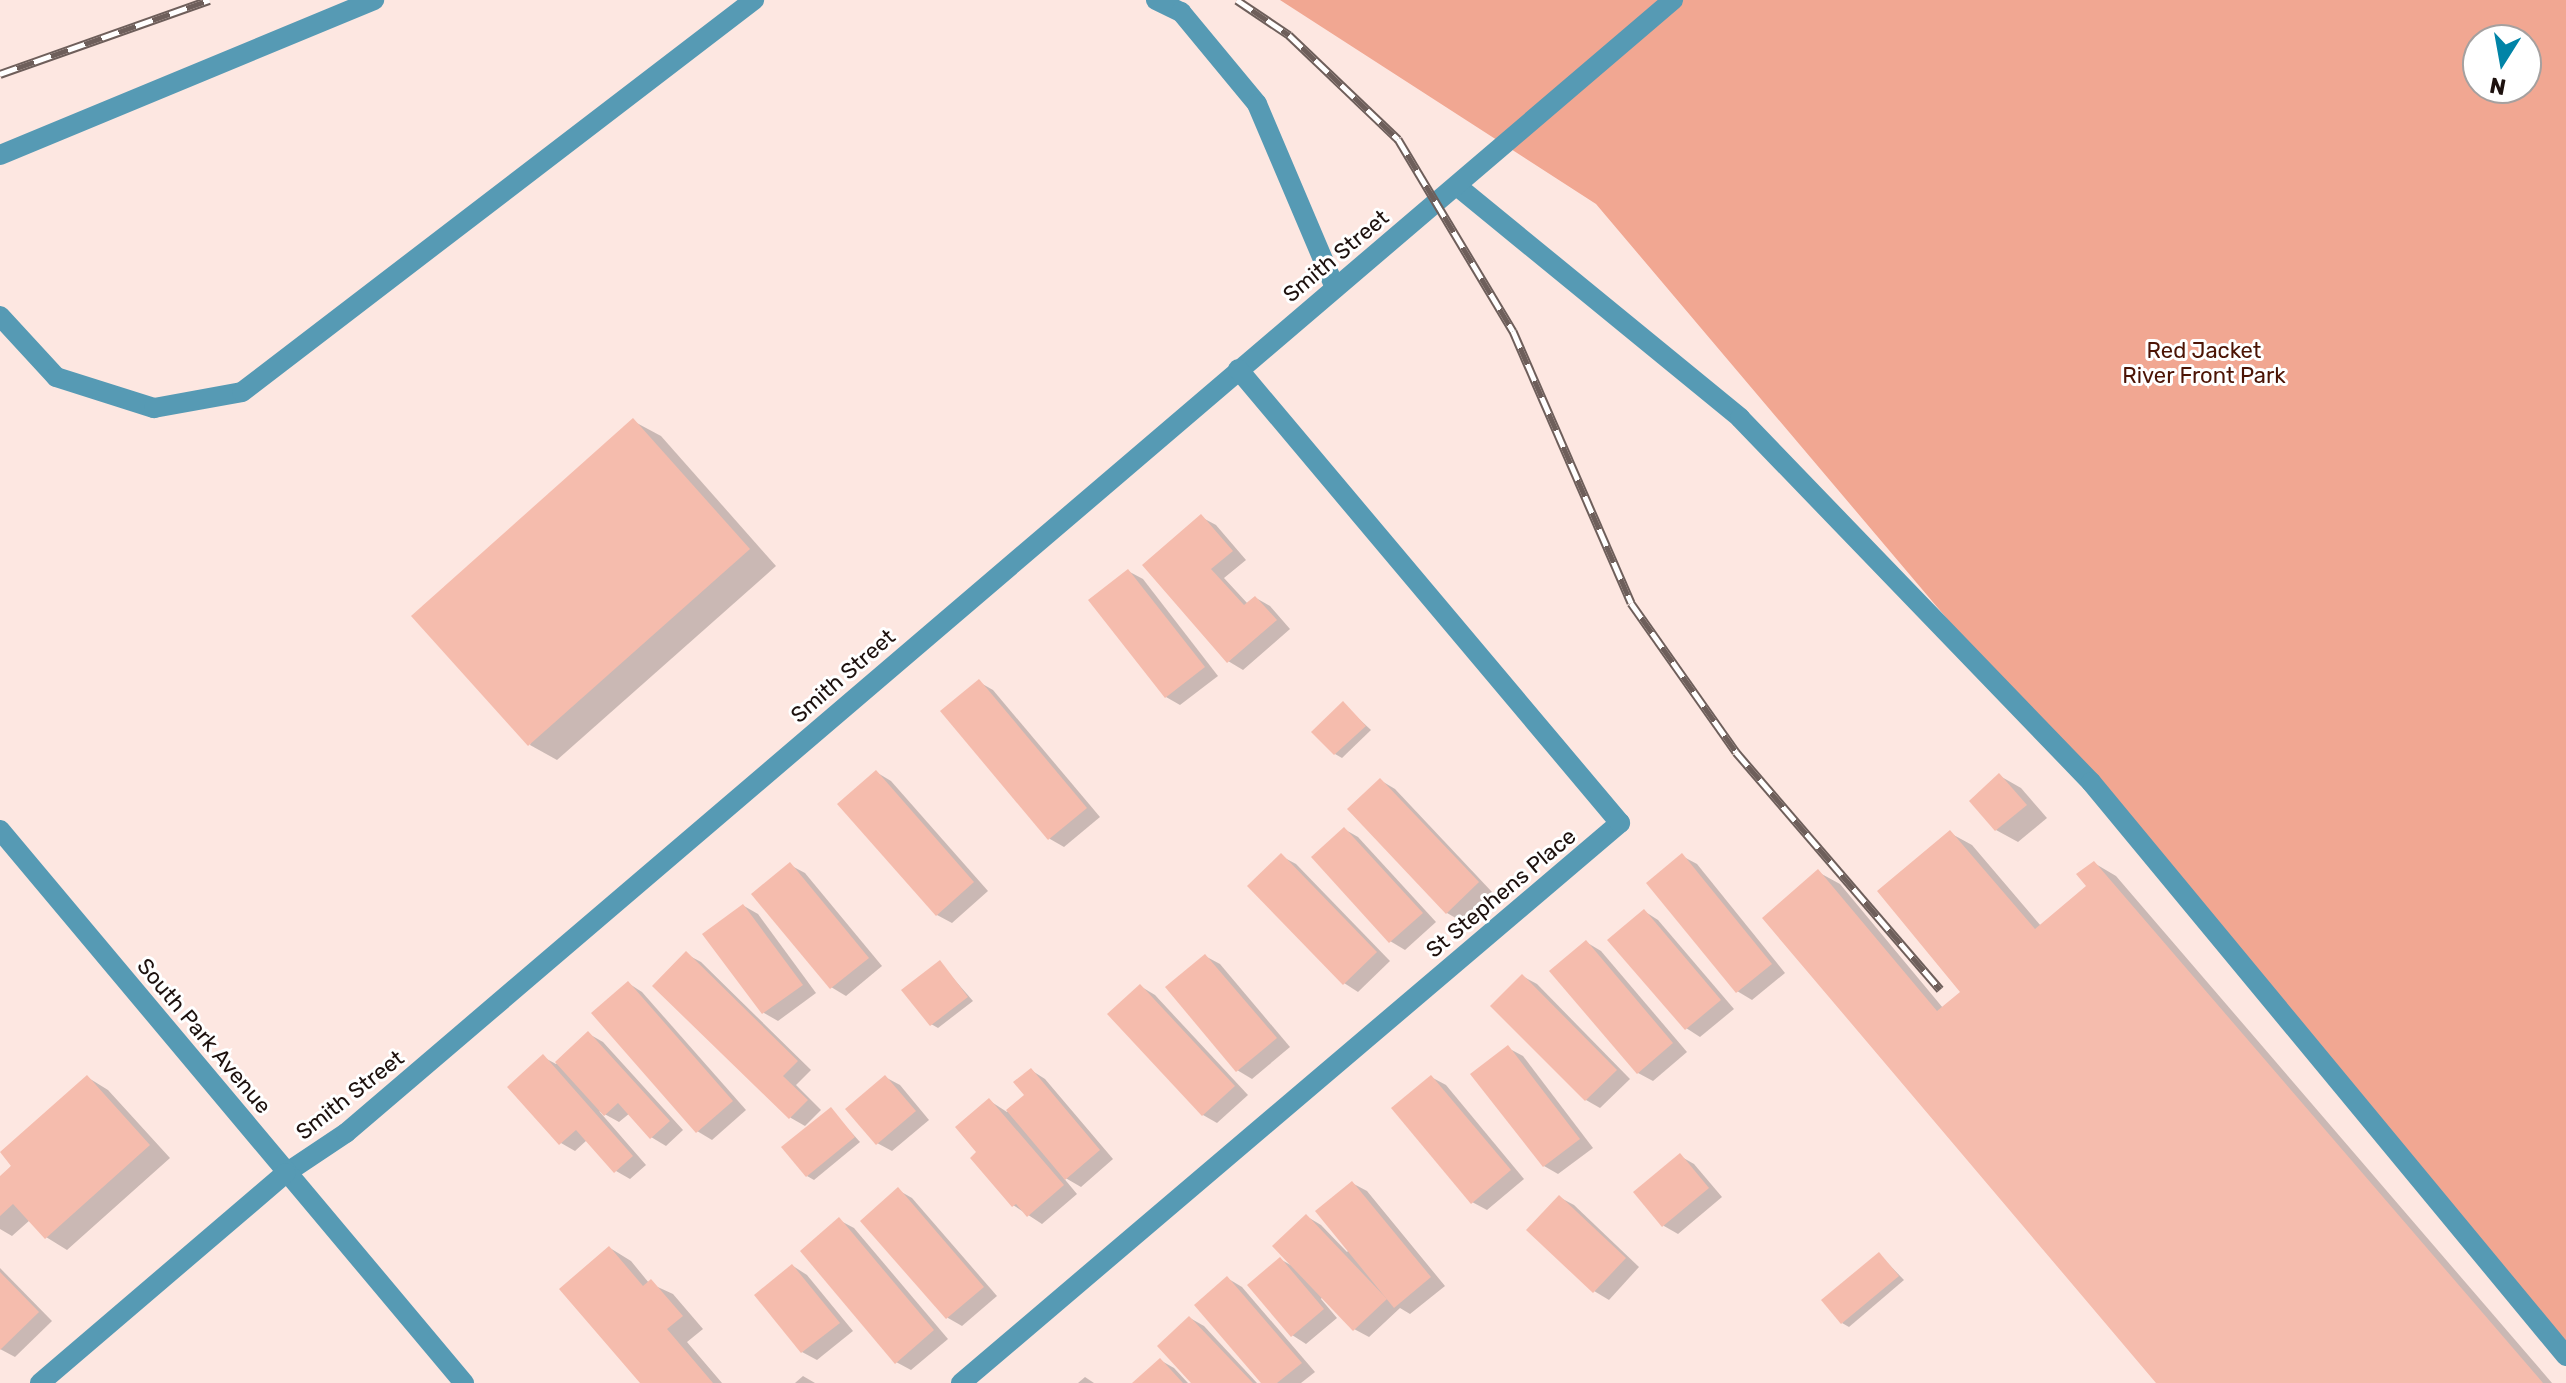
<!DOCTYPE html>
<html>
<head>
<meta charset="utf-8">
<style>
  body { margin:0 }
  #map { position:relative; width:2566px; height:1383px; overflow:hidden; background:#fde7e1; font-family:Rubik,sans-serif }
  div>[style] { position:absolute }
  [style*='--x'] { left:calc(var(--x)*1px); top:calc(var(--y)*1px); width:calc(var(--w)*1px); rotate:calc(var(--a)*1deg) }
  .green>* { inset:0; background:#f1a792 }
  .shadow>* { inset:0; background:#0003 }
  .building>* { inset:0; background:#f5bcad }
  .service>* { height:20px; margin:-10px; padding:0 10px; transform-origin:10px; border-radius:10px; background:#569ab4 }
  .minor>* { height:20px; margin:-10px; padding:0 10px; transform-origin:10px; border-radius:10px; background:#569ab4 }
  .tertiary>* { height:20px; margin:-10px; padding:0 10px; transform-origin:10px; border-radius:10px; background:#569ab4 }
  .rail>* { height:9px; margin-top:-4.5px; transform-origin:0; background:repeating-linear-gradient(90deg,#fff 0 18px,#6e5f5b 0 36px); box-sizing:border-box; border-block:2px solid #6e5f5b }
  span { translate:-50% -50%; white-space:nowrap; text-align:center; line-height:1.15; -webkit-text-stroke:6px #fff; paint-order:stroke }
  .street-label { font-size:22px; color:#1d110e }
  .park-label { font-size:22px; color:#4c1405 }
  .north { position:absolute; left:2462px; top:24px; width:80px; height:80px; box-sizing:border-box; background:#fff; border:2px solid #a5a09f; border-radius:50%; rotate:191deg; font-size:22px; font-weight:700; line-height:32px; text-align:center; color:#1d110e }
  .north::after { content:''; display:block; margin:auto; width:28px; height:36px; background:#0184a7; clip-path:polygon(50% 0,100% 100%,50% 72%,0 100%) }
</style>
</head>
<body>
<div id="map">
  <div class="green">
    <i style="clip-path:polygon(evenodd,1280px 0,2566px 0,2566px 1350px,1596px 204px,1280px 0,2478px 40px,2526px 40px,2526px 88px,2478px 88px,2478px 40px)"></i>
  </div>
  <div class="shadow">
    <i style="clip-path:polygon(633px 421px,661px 436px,776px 566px,557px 760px,530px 745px)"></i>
    <i style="clip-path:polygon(1201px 517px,1216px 525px,1246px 560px,1224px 578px,1248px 604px,1256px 598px,1270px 606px,1290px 629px,1243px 670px,1228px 661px,1145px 565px)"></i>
    <i style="clip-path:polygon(1128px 571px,1143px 579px,1218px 676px,1180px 705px,1166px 697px)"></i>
    <i style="clip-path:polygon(979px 682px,993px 690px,1100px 817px,1064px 847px,1050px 839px)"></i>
    <i style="clip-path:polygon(1343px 704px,1371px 730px,1342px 758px,1335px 754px)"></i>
    <i style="clip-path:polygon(876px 772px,891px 781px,988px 891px,952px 923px,937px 915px,840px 804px)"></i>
    <i style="clip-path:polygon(2000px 776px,2021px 788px,2047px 818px,2018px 842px,1996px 830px)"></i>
    <i style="clip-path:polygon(1380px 780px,1395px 789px,1492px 892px,1461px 921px,1447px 913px)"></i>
    <i style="clip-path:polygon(1344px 829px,1358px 837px,1436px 922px,1405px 950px,1390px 941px)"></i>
    <i style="clip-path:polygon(1950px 833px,1972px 845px,2041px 926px,2089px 887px,2094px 863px,2116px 876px,2552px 1383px,2159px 1383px,1818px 872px,1840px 884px,1943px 1008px,1963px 992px)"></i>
    <i style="clip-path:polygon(1281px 856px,1296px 864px,1390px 961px,1358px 992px,1344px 983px)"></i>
    <i style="clip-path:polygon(1682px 856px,1697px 864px,1785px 973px,1752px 1000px,1737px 991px)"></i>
    <i style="clip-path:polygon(790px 865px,805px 873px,882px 966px,846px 996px,831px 987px)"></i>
    <i style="clip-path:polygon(744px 906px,758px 914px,816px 993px,778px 1021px,764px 1013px)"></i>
    <i style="clip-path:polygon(1644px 911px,1658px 920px,1734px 1009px,1700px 1037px,1686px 1028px)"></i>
    <i style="clip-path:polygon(1586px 942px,1601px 951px,1687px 1052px,1653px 1081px,1638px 1073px)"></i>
    <i style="clip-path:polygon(686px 954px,701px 962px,811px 1070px,796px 1085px,821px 1110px,805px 1126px,791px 1118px,655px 986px)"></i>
    <i style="clip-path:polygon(1205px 956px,1220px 964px,1290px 1047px,1252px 1079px,1237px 1070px)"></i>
    <i style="clip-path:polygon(940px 963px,973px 1001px,938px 1028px,931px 1024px)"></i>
    <i style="clip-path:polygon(1522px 976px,1537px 984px,1630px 1079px,1600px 1108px,1586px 1100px)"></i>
    <i style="clip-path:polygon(628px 983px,642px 992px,746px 1110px,712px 1140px,697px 1131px)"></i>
    <i style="clip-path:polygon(1140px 986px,1155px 995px,1248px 1095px,1217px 1123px,1203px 1115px)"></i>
    <i style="clip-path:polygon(589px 1034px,603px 1042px,683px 1130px,666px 1146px,651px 1137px,630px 1113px,619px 1122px,599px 1111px,646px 1165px,630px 1179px,616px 1171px,587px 1140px,575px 1151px,561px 1143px,543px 1057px,556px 1064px)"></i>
    <i style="clip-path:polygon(1508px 1048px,1523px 1056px,1593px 1148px,1558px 1174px,1544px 1166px)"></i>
    <i style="clip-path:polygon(1031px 1070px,1045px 1079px,1113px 1159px,1081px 1187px,1062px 1176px,1077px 1194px,1042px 1224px,1013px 1205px,979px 1152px,990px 1101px,1007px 1112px,1027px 1096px)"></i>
    <i style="clip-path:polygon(87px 1077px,108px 1090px,170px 1158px,67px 1250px,46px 1237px,30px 1220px,12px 1236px,0 1229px,0 1179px)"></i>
    <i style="clip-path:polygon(885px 1077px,900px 1085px,929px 1120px,892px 1151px,877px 1143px)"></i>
    <i style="clip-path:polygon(1431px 1077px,1446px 1085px,1524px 1179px,1487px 1210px,1472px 1202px)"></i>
    <i style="clip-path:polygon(831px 1110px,860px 1142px,814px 1180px,807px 1176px)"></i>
    <i style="clip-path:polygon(1680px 1156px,1694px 1164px,1722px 1197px,1678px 1234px,1664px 1226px,1636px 1192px)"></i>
    <i style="clip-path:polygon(1352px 1183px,1367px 1191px,1445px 1286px,1410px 1314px,1400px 1308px,1369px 1337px,1354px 1329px,1323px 1296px,1321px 1299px,1337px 1318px,1306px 1344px,1292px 1335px,1280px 1259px,1294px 1267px,1306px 1216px,1321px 1225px,1347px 1252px,1349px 1250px)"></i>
    <i style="clip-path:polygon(898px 1190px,912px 1198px,997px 1296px,962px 1326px,948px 1318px,863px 1221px)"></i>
    <i style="clip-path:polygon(1559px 1197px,1574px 1205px,1639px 1267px,1609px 1300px,1594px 1291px)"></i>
    <i style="clip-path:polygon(839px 1220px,854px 1228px,948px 1339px,911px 1370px,896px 1362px)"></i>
    <i style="clip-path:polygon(610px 1248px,631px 1261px,649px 1283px,673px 1294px,703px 1329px,687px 1342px,722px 1383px,642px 1383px)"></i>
    <i style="clip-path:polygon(1879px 1254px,1904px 1280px,1849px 1327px,1842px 1323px)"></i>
    <i style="clip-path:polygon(793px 1266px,807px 1275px,853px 1331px,817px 1360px,802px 1352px)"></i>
    <i style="clip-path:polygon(0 1268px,52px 1321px,15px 1357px,0 1349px)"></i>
    <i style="clip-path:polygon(1227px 1278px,1242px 1287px,1315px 1372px,1301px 1383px,1264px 1383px)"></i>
    <i style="clip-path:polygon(1190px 1318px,1204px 1326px,1257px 1383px,1194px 1383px)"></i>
    <i style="clip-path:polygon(1160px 1360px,1174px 1368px,1188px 1383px,1135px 1383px)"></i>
    <i style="clip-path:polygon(803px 1376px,815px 1383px,795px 1383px)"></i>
    <i style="clip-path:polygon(1085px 1377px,1094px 1383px,1078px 1383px)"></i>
  </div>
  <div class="building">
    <i style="clip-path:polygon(633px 418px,750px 549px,528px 746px,411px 616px)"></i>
    <i style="clip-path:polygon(1201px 514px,1233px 551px,1211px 569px,1244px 605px,1255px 596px,1277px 620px,1227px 663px,1142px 565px)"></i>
    <i style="clip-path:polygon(1128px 569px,1205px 667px,1165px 698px,1088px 600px)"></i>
    <i style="clip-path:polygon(979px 679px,1087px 808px,1048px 840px,940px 711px)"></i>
    <i style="clip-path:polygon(1343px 701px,1366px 726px,1334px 755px,1311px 732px)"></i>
    <i style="clip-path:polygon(876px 770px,974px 882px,936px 916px,837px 804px)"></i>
    <i style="clip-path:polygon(1999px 773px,2027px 805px,1995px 831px,1969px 801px)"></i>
    <i style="clip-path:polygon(1380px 778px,1479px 882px,1446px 914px,1347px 809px)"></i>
    <i style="clip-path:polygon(1344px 827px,1423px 913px,1389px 943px,1311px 857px)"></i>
    <i style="clip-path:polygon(1950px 830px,2035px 929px,2086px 886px,2076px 874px,2094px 861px,2543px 1383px,2156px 1383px,1762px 918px,1818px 869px,1937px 1011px,1960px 992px,1877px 891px)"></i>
    <i style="clip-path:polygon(1281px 853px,1377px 952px,1343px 985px,1247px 886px)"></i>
    <i style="clip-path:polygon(1682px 853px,1772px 964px,1736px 993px,1646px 883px)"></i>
    <i style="clip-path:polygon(790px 862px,869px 958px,830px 989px,751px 894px)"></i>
    <i style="clip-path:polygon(743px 904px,803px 985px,762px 1014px,702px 934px)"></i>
    <i style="clip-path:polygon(1644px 909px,1721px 1000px,1685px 1030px,1607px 940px)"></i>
    <i style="clip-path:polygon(1586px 940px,1673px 1043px,1637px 1074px,1549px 971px)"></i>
    <i style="clip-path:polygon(686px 951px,798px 1061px,783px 1076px,808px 1100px,789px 1119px,652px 986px)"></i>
    <i style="clip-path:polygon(1205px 954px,1277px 1038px,1236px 1072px,1165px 987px)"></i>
    <i style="clip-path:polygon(940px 960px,968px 997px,930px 1026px,901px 990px)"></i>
    <i style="clip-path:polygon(1522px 974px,1617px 1070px,1585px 1101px,1490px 1006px)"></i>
    <i style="clip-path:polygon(628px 981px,733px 1101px,696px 1133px,591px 1013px)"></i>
    <i style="clip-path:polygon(1140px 984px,1235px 1086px,1202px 1116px,1107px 1014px)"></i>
    <i style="clip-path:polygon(588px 1031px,670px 1121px,650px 1139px,618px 1103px,604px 1116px,555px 1062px)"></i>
    <i style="clip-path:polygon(1508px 1045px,1580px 1139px,1543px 1167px,1470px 1074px)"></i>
    <i style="clip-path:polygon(543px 1054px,633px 1156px,614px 1173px,576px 1130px,559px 1145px,507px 1087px)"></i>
    <i style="clip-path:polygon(1031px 1068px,1100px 1150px,1065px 1180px,1006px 1110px,1024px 1095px,1013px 1082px)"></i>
    <i style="clip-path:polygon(87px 1075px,150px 1145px,45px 1239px,13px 1204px,0 1216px,0 1176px,11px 1166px,0 1152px)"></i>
    <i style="clip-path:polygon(885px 1075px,916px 1111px,876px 1145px,845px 1109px)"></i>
    <i style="clip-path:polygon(1431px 1075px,1511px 1170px,1471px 1204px,1391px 1108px)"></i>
    <i style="clip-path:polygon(989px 1098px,1064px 1185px,1027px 1217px,1016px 1204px,1012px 1207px,970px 1158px,976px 1152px,955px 1127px)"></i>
    <i style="clip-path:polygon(831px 1107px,855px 1137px,806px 1177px,781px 1147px)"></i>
    <i style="clip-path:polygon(1680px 1153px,1709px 1188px,1662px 1227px,1633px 1192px)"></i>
    <i style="clip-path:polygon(1352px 1181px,1431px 1277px,1394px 1308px,1315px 1211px)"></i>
    <i style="clip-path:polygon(898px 1187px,984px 1287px,946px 1319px,860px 1221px)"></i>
    <i style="clip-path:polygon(1559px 1195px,1626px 1258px,1593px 1293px,1526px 1230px)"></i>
    <i style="clip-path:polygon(1306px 1214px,1387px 1299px,1353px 1331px,1272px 1246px)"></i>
    <i style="clip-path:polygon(839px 1217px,934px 1330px,895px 1364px,800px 1251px)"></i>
    <i style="clip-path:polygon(609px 1246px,643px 1286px,651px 1279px,683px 1316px,667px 1329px,713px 1383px,640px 1383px,559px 1289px)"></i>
    <i style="clip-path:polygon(1879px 1252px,1899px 1276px,1841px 1324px,1821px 1300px)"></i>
    <i style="clip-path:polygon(1280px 1257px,1324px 1309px,1291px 1337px,1247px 1285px)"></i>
    <i style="clip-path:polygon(792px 1264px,840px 1323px,801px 1353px,754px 1295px)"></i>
    <i style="clip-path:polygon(0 1272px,39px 1312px,0 1350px)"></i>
    <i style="clip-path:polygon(1227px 1276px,1302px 1363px,1277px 1383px,1261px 1383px,1194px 1305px)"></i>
    <i style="clip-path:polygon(1189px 1316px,1253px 1383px,1191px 1383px,1157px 1346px)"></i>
    <i style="clip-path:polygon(1160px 1358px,1183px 1383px,1132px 1383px)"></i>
  </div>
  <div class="service">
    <i style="--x:1156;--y:0;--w:28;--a:26"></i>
    <i style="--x:1181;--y:12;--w:119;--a:50.4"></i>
    <i style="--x:1257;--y:104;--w:200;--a:67"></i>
    <i style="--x:0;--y:155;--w:405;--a:-22.5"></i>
    <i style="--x:1457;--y:186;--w:366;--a:39.3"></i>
    <i style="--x:1740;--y:418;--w:506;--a:46.04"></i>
    <i style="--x:2091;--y:782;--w:745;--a:50.39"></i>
    <i style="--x:0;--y:316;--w:83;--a:47.4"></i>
    <i style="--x:56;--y:377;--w:103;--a:17.6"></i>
    <i style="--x:154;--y:408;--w:89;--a:-10.3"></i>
    <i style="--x:242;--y:392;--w:645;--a:-37.44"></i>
  </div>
  <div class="minor">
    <i style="--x:286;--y:1173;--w:72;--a:-33.7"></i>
    <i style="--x:346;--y:1133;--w:1745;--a:-40.49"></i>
    <i style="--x:961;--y:1383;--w:865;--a:-40.36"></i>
    <i style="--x:1620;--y:823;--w:593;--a:-130.08"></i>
  </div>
  <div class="tertiary">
    <i style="--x:0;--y:830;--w:722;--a:50"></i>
    <i style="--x:40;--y:1383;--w:323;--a:-40.5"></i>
  </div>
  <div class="rail">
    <i style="--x:1237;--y:0;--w:63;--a:33.9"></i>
    <i style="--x:1289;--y:35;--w:151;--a:43.7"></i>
    <i style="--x:1398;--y:139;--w:224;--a:59.1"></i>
    <i style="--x:1513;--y:331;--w:296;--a:66.5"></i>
    <i style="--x:1631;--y:603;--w:182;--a:54.8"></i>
    <i style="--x:1736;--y:752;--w:313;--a:49.3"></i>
    <i style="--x:0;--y:74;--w:222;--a:-19.5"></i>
  </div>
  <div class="street-label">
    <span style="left:1336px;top:256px;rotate:-40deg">Smith Street</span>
    <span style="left:843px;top:676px;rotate:-41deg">Smith Street</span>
    <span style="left:1501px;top:893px;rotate:-40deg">St Stephens Place</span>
    <span style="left:204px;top:1036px;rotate:50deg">South Park Avenue</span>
    <span style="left:350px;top:1095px;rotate:-38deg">Smith Street</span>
  </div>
  <div class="park-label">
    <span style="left:2204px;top:363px">Red Jacket<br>River Front Park</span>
  </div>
  <div class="north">N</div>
</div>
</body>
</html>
